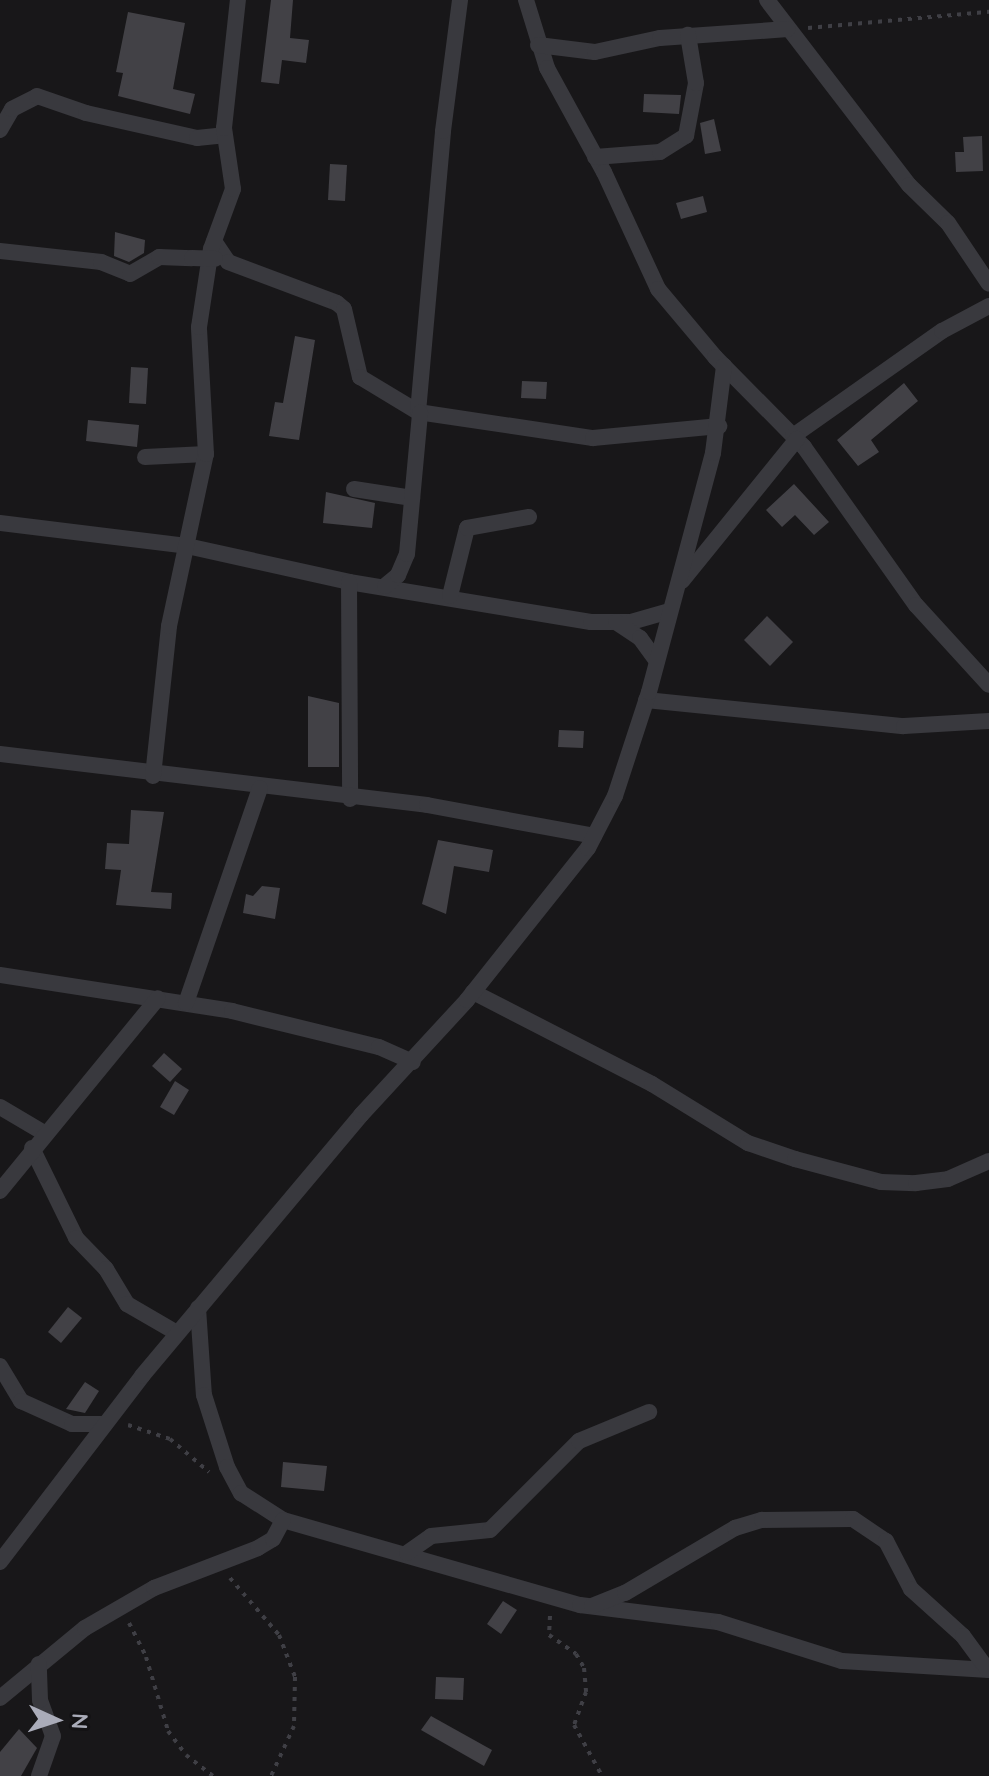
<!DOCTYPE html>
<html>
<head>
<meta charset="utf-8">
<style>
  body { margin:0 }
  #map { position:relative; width:989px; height:1776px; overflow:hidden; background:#181719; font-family:Quicksand,sans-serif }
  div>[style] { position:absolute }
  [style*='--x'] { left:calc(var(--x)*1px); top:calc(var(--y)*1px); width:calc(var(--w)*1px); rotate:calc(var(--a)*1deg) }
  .building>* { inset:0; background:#424146 }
  .path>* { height:4px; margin-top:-2px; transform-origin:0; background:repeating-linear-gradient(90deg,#3f3f45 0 4px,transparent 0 10px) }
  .minor>* { height:16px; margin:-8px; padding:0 8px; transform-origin:8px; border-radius:8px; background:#39393e }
  .minor-bridge>* { height:16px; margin:-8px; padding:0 8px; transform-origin:8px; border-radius:8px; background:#39393e }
  span { translate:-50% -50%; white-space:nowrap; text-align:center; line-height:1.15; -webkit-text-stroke:6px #131214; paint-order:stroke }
  .north { position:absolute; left:16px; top:1680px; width:80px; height:80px; -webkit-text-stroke:6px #131214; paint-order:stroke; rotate:93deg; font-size:22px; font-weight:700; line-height:32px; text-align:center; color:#aaacb9 }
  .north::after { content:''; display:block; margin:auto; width:28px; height:36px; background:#aaacb9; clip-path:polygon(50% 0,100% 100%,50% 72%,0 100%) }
</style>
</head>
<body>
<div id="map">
  <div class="building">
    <i style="clip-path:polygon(271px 0,293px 0,290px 38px,309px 40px,306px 63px,282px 60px,279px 84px,261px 82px)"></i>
    <i style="clip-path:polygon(128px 12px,185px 23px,173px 89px,195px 94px,190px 114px,118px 96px,123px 73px,116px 72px)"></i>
    <i style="clip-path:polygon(644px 94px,681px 95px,679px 114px,643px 112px)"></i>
    <i style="clip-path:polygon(714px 119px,721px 151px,705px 154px,700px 123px)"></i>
    <i style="clip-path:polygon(982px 136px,983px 171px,956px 172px,955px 152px,964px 152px,963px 137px)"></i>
    <i style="clip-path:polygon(330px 164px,347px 165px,345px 201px,328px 200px)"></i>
    <i style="clip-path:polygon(703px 196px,707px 212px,681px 219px,676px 203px)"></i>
    <i style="clip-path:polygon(115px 232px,145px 240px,144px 253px,129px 262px,114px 256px)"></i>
    <i style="clip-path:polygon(295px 336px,315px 340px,299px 440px,269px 436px,275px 402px,283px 403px)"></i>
    <i style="clip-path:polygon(131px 367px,148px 368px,146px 404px,129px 403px)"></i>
    <i style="clip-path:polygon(522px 381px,547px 382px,546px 399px,521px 398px)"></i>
    <i style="clip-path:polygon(904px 383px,918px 401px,871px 440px,879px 452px,858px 466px,837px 440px)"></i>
    <i style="clip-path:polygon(88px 420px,139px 425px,137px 447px,86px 441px)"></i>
    <i style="clip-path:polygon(794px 484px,829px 522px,814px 535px,795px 515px,782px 527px,766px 510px)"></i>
    <i style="clip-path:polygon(326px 492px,375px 503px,372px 528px,323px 523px)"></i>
    <i style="clip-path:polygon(767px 616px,793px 642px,770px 666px,744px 640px)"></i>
    <i style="clip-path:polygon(308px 696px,339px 703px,339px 767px,308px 767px)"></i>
    <i style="clip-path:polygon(559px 730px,584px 731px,583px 748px,558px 747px)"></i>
    <i style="clip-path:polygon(131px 810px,164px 812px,151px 892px,172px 893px,171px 909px,116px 905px,121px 870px,105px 869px,107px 843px,129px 844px)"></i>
    <i style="clip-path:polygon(438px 840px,493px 850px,489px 872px,454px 866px,446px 914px,422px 904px)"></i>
    <i style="clip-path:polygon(262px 886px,280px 888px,275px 919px,243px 913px,246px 894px,253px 896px)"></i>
    <i style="clip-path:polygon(164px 1053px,182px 1069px,170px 1082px,152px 1066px)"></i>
    <i style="clip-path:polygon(175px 1081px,189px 1090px,174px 1115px,160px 1107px)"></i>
    <i style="clip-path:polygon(68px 1307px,82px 1318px,61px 1343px,48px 1332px)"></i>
    <i style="clip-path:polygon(85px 1382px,99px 1391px,85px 1413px,66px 1409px)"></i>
    <i style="clip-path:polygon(283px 1462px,327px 1466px,324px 1491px,281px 1487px)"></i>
    <i style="clip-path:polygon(503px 1601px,517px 1610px,501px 1634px,487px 1624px)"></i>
    <i style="clip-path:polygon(436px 1677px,464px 1678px,463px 1700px,435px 1699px)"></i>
    <i style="clip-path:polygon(431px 1716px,492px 1750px,484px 1766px,421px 1730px)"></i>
    <i style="clip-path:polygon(19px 1729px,37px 1748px,21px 1776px,0 1776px,0 1752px)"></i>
  </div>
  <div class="path">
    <i style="--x:808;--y:28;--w:182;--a:-5.1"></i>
    <i style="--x:128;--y:1425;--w:44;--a:18.4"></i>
    <i style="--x:170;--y:1439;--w:51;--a:40.2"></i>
    <i style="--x:230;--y:1578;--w:75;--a:49.3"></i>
    <i style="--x:279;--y:1635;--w:45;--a:69.1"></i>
    <i style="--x:295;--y:1677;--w:49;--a:91.2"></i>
    <i style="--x:294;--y:1726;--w:55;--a:114.7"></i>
    <i style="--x:550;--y:1616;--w:19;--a:93"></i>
    <i style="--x:549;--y:1635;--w:33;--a:35"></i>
    <i style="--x:576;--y:1654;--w:16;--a:60"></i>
    <i style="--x:584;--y:1668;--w:24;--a:85"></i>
    <i style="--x:586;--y:1692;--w:35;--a:110"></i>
    <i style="--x:574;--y:1725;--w:58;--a:61.2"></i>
    <i style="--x:129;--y:1623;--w:38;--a:63"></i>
    <i style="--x:146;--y:1657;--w:77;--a:73.4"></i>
    <i style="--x:168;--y:1731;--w:30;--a:53"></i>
    <i style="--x:186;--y:1755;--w:34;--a:38"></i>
  </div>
  <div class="minor">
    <i style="--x:526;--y:0;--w:71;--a:72.8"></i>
    <i style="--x:547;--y:68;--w:119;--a:61.3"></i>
    <i style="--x:604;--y:172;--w:129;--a:65.2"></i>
    <i style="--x:658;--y:289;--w:89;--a:50"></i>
    <i style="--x:715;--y:357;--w:127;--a:45.3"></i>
    <i style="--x:804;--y:447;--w:194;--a:54.7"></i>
    <i style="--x:916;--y:605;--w:108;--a:47.6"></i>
    <i style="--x:767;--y:0;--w:233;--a:52.5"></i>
    <i style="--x:909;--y:185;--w:54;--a:44.3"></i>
    <i style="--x:948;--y:223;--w:73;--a:56.1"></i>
    <i style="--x:538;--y:45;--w:57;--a:7"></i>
    <i style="--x:595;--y:52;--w:66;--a:-12.2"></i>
    <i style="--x:660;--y:38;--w:128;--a:-4"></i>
    <i style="--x:0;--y:130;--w:24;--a:-60"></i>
    <i style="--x:12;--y:109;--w:28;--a:-27"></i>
    <i style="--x:37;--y:96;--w:52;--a:19.1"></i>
    <i style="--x:86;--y:113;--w:114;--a:12.7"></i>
    <i style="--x:197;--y:138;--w:27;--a:-6"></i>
    <i style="--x:595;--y:157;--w:65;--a:-4.4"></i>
    <i style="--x:660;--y:152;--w:31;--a:-32"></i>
    <i style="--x:686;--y:136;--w:54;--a:-79.3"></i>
    <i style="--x:696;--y:83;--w:49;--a:-99.5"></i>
    <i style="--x:214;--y:241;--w:25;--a:56"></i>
    <i style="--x:228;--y:262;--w:116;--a:20.6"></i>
    <i style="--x:337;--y:303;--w:9;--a:41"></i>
    <i style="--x:344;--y:309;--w:70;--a:76.8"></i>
    <i style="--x:360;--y:377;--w:68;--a:31.1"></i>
    <i style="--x:418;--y:412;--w:177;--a:8.5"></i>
    <i style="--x:593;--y:438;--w:127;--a:-5.4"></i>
    <i style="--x:0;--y:251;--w:102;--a:6.2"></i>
    <i style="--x:101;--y:262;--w:31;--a:22"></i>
    <i style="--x:130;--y:274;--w:34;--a:-30"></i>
    <i style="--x:159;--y:257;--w:33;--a:2"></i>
    <i style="--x:418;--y:412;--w:282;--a:-84.9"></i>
    <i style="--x:443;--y:131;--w:132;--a:-82.6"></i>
    <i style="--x:793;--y:436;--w:182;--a:-35.2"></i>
    <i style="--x:942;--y:331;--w:53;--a:-28"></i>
    <i style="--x:145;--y:457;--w:61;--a:-2.8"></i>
    <i style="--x:354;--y:489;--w:59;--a:8.8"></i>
    <i style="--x:0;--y:523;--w:188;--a:7"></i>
    <i style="--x:187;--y:546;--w:166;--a:12.5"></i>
    <i style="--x:349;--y:582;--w:245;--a:9.4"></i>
    <i style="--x:591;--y:622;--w:40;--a:0"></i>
    <i style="--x:631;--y:622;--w:40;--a:-16"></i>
    <i style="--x:682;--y:581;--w:183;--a:-51"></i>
    <i style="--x:349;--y:582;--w:217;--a:89.7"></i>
    <i style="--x:385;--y:586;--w:17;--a:-40"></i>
    <i style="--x:398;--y:575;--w:23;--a:-67"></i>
    <i style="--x:407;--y:554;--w:142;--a:-84.7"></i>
    <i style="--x:450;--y:596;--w:70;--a:-76"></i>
    <i style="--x:467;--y:528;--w:63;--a:-10.1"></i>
    <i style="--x:616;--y:622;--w:29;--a:34"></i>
    <i style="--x:640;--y:638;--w:26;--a:54"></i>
    <i style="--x:646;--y:700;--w:259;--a:5.8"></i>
    <i style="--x:904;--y:726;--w:85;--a:-3.4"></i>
    <i style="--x:0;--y:754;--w:430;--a:6.8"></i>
    <i style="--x:427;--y:805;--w:170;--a:10.5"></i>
    <i style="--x:153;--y:776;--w:151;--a:-83.9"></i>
    <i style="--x:169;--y:626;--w:176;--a:-77.9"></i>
    <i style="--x:206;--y:454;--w:127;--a:-93.2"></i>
    <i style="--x:199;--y:327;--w:79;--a:-81.3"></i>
    <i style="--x:211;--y:249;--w:64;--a:-69.9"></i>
    <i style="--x:233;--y:189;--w:62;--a:-98.4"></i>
    <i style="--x:224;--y:128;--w:129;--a:-83.8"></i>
    <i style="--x:0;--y:975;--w:235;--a:8.8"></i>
    <i style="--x:232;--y:1011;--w:151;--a:13.8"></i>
    <i style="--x:379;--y:1047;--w:37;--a:24"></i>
    <i style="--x:473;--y:992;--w:201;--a:27.2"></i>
    <i style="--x:652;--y:1084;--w:113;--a:31.6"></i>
    <i style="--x:748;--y:1143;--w:50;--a:18.8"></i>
    <i style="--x:795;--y:1159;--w:89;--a:15"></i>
    <i style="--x:881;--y:1182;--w:35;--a:2"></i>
    <i style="--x:916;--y:1183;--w:32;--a:-7"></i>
    <i style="--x:948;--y:1179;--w:45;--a:-23.7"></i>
    <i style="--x:186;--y:1003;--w:227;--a:-71"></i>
    <i style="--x:0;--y:1107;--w:51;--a:30.6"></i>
    <i style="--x:32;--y:1148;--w:100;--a:63.9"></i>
    <i style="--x:76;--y:1238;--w:43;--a:45.9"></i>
    <i style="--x:106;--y:1269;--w:41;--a:59"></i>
    <i style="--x:127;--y:1304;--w:58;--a:30.1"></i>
    <i style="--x:0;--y:1191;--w:249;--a:-50.7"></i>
    <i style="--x:198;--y:1308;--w:87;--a:86.1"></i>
    <i style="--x:204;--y:1395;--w:76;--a:72.3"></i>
    <i style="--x:227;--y:1467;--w:30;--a:62"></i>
    <i style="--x:241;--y:1493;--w:50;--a:32.7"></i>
    <i style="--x:283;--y:1520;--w:309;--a:16"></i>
    <i style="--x:580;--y:1605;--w:139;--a:7"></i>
    <i style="--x:718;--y:1622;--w:130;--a:17.5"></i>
    <i style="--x:842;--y:1661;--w:147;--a:3.5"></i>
    <i style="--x:0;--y:1366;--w:41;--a:59"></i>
    <i style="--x:21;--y:1401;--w:56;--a:24.3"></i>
    <i style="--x:72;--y:1424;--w:33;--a:0"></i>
    <i style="--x:407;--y:1553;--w:29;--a:-35"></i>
    <i style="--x:431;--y:1536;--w:59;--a:-5.8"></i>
    <i style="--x:490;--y:1530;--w:126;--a:-45"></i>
    <i style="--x:579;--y:1441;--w:76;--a:-22.5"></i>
    <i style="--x:0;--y:1562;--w:234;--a:-52.6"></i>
    <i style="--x:142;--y:1376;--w:341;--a:-50"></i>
    <i style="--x:361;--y:1115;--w:156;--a:-47.3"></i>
    <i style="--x:467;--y:1000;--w:194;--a:-51.5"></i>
    <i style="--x:588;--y:848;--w:59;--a:-62.6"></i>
    <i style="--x:615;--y:796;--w:109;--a:-71.9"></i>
    <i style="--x:649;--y:692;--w:247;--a:-75"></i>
    <i style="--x:713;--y:453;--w:88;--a:-82.8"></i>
    <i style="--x:592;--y:1606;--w:35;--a:-22"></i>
    <i style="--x:625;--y:1593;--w:128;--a:-30.6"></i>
    <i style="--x:735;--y:1528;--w:28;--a:-17"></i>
    <i style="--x:762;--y:1520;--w:91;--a:-0.6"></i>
    <i style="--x:853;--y:1519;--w:40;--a:34"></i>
    <i style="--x:886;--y:1541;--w:54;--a:62.5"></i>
    <i style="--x:911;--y:1589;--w:70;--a:42.1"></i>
    <i style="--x:963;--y:1636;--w:42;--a:53.7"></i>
    <i style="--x:0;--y:1698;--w:110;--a:-39.5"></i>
    <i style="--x:85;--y:1628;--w:80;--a:-30.1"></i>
    <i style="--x:154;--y:1588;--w:111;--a:-21"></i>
    <i style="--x:258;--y:1548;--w:17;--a:-31"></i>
    <i style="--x:273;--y:1539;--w:21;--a:-62"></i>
    <i style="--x:39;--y:1776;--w:42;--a:-70.7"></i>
    <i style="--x:53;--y:1736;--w:38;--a:-110"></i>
    <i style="--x:40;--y:1700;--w:36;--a:-92"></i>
  </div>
  <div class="minor-bridge">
    <i style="--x:192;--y:258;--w:23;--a:2"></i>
  </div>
  <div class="north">N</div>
</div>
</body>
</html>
